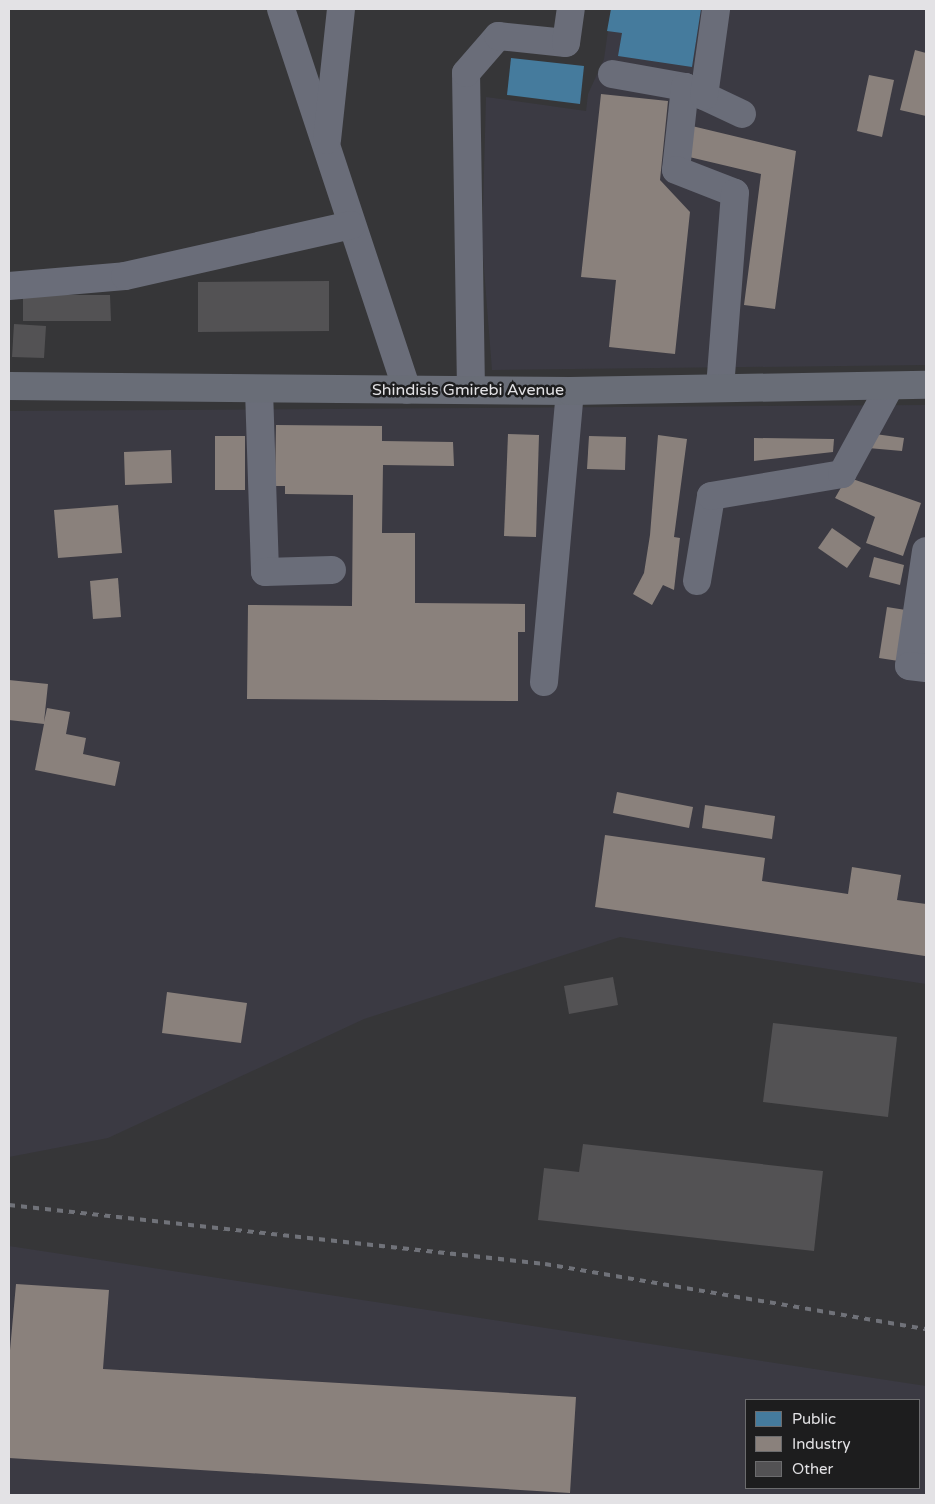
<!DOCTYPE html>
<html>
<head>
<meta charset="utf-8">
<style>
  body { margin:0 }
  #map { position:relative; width:935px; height:1504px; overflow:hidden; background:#363638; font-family:"Varela Round",sans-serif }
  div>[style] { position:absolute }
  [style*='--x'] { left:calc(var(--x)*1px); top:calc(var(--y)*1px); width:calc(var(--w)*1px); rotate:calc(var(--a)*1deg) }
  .built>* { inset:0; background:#3b3a43 }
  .public>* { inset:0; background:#457b9d }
  .industry>* { inset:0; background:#8a817c }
  .building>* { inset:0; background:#535254 }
  .minor>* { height:28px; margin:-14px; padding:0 14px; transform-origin:14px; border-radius:14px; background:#6a6d79 }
  .major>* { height:28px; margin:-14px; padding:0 14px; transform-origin:14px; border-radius:14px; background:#696d77 }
  .rail>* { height:4px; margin-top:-2px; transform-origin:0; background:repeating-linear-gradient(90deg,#707279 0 6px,transparent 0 12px) }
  span { translate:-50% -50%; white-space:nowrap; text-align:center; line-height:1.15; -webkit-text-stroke:5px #1d1d1e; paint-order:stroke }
  .street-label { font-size:16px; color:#e3e2e5 }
  .frame { position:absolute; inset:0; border:10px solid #e3e2e5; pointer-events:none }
  .legend { position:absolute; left:745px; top:1399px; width:175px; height:90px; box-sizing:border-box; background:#1d1d1e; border:1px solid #6c6c6e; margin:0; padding:6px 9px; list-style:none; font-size:15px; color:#e3e2e5 }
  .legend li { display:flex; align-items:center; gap:10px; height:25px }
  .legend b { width:25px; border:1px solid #6c6c6e }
</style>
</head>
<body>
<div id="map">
  <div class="built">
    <i style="clip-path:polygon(611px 9px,926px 9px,926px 365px,492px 370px,482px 244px,486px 97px,586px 111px,588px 94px,604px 59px)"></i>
    <i style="clip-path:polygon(926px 405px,926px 984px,620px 937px,364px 1019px,108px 1138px,9px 1157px,9px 411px)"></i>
    <i style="clip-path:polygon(evenodd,9px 1246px,926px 1386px,926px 1495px,9px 1495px,9px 1246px,746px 1400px,919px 1400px,919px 1488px,746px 1488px,746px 1400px)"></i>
  </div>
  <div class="public">
    <i style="clip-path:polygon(611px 9px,701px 9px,692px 67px,618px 56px,622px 33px,607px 31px)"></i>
    <i style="clip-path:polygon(511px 58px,584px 66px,580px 104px,507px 95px)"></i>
  </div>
  <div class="industry">
    <i style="clip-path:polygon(915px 50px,926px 53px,926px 116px,900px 110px)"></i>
    <i style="clip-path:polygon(869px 75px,894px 80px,882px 137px,857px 131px)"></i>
    <i style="clip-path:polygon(601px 94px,668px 101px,660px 180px,690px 212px,675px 354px,609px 347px,616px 280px,581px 277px)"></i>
    <i style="clip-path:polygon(692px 126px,796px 151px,775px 309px,744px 305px,761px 174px,685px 156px)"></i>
    <i style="clip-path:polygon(276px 425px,382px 426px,382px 441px,453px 442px,454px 466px,383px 465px,382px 533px,415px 533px,415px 603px,525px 604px,525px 632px,518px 632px,518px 701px,247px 699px,248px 605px,352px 606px,353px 495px,285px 494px,285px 486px,275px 486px)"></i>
    <i style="clip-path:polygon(508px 434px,539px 435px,536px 537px,504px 536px)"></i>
    <i style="clip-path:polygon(875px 434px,904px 438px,902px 451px,868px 448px)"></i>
    <i style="clip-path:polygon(658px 435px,687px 439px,674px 537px,680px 538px,674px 590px,663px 585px,652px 605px,633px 594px,644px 573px,650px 535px)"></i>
    <i style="clip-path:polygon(215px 436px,245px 436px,245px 490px,215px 490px)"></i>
    <i style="clip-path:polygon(589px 436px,626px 437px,625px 470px,587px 469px)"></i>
    <i style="clip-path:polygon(754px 438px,834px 439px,833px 452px,754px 461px)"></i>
    <i style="clip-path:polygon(171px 450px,172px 483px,125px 485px,124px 452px)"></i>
    <i style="clip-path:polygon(847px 477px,921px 503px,903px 556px,866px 543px,875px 517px,835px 498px)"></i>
    <i style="clip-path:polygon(118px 505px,122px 553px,58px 558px,54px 510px)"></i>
    <i style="clip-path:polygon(832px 528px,861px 548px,847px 568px,818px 548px)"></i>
    <i style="clip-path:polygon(874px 557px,904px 565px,900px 585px,869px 577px)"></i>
    <i style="clip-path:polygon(118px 578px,121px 617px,93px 619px,90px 581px)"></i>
    <i style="clip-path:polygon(887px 607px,912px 611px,905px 662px,879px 658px)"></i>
    <i style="clip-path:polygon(9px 680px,48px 684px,44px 722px,47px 708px,70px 712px,66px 734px,86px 738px,83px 754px,120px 762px,115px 786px,35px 770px,44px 724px,9px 720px)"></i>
    <i style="clip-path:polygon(617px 792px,693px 807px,689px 828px,613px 813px)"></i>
    <i style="clip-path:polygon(705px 805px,775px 816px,772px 839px,702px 828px)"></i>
    <i style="clip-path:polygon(605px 835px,765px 858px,762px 881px,848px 894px,852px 867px,901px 875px,897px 900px,926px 904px,925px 956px,595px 907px)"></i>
    <i style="clip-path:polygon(167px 992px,247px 1003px,241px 1043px,162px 1033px)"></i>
    <i style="clip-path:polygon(16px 1284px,109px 1290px,103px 1369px,576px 1397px,570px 1493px,9px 1458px,9px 1361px)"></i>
  </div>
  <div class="building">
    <i style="clip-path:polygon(329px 281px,329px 331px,198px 332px,198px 282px)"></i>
    <i style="clip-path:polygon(23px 295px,110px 295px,111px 321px,23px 321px)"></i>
    <i style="clip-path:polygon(14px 324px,46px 326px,44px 358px,12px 357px)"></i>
    <i style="clip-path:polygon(613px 977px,618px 1005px,569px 1014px,564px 986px)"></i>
    <i style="clip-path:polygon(773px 1023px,897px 1037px,888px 1117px,763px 1102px)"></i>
    <i style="clip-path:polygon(583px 1144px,823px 1171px,814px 1251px,538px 1220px,544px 1168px,579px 1172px)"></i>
  </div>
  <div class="minor">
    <i style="--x:281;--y:9;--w:401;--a:71.7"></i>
    <i style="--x:612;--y:74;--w:74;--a:10.1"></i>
    <i style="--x:685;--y:87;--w:63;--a:25.3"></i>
    <i style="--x:685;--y:87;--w:83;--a:96.2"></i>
    <i style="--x:676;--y:170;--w:63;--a:21.3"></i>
    <i style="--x:735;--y:193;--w:195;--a:94.4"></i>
    <i style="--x:704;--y:96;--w:88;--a:-82.1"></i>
    <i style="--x:327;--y:140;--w:132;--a:-83.9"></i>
    <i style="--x:9;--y:286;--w:116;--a:-4.9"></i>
    <i style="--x:125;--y:276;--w:232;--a:-12.7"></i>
    <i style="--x:259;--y:390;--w:182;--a:88.1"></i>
    <i style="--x:265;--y:572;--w:67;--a:-1.7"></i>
    <i style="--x:471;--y:390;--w:317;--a:-90.9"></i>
    <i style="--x:466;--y:73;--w:49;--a:-49.1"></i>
    <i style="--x:498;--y:36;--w:68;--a:5.9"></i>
    <i style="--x:566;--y:43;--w:34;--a:-82"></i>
    <i style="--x:926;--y:551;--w:116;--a:98.4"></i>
    <i style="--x:909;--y:666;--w:17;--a:7"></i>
    <i style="--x:697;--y:581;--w:86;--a:-80.6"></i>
    <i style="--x:711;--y:496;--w:133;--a:-9.5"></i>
    <i style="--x:842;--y:474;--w:100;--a:-61.4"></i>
    <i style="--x:544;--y:682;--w:292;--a:-84.9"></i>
  </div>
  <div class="major">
    <i style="--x:9;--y:386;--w:561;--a:0.51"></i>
    <i style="--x:570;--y:391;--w:356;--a:-1"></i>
  </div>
  <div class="rail">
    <i style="--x:9;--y:1205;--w:539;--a:6.28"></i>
    <i style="--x:545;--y:1264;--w:387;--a:9.7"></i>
  </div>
  <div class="street-label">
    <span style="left:468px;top:390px">Shindisis Gmirebi Avenue</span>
  </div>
  <div class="frame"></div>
  <ul class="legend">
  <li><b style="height:14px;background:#457b9d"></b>Public</li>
  <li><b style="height:14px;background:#8a817c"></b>Industry</li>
  <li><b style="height:14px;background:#535254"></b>Other</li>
  </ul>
</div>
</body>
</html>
